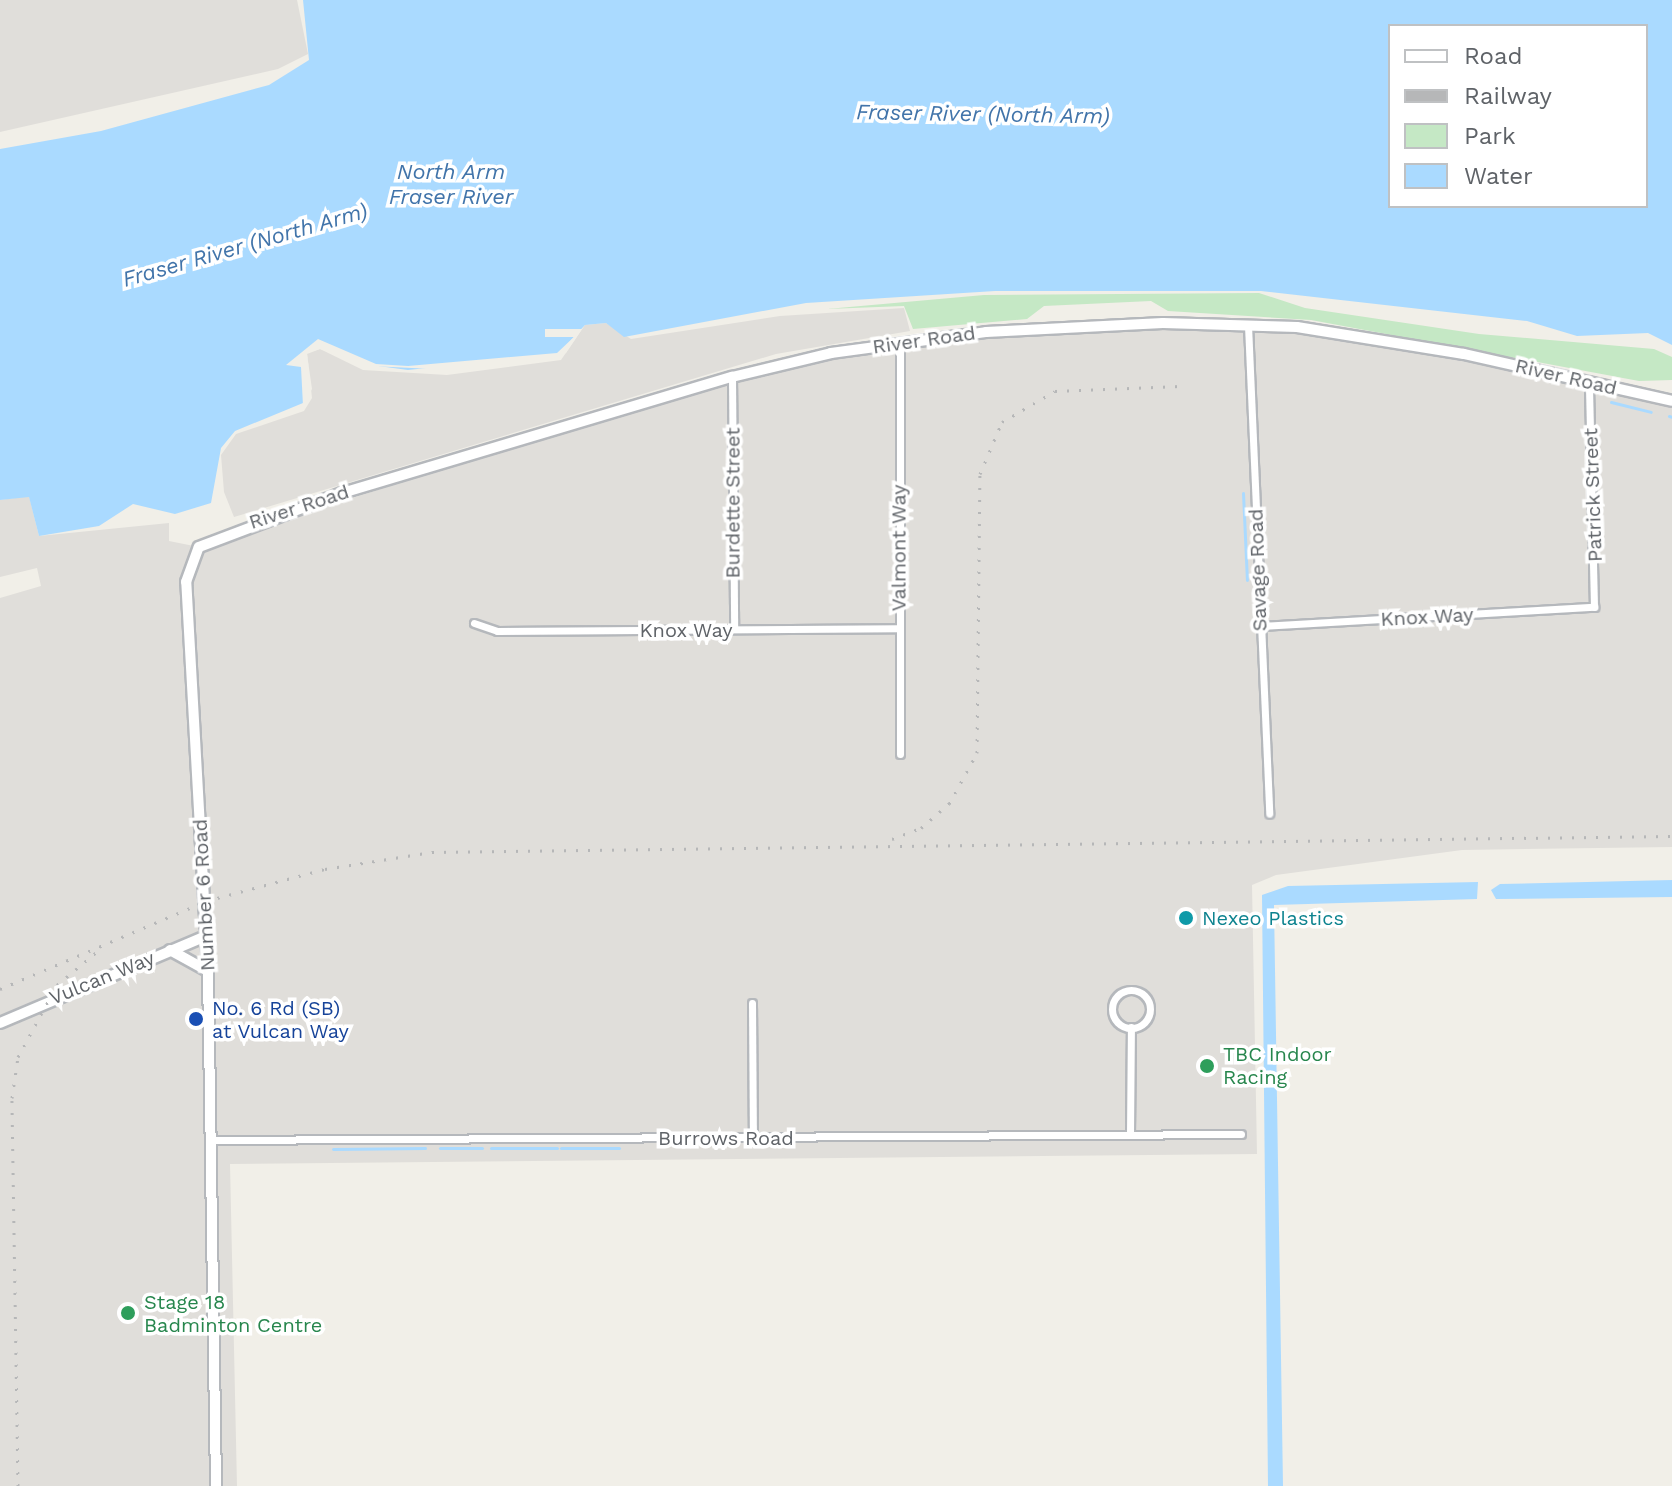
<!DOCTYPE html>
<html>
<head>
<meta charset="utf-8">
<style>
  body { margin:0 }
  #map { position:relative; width:1672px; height:1486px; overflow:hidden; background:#f1efe8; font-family:"Work Sans",sans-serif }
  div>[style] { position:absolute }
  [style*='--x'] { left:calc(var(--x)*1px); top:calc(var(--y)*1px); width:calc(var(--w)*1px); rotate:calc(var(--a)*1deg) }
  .industrial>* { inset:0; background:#e0deda }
  .green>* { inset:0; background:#c5e8c5 }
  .water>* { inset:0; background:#aadaff }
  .pier>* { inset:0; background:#f1efe8 }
  .stream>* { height:3px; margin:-1.5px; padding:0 1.5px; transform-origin:1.5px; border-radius:1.5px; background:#aadaff }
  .roads { filter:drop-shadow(2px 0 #b5b8bc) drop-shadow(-2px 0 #b5b8bc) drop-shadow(0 2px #b5b8bc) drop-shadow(0 -2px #b5b8bc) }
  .street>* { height:7px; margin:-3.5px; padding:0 3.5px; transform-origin:3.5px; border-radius:3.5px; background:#fff }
  .street>.ring { margin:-3.5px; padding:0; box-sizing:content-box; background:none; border:7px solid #fff; border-radius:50% }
  .secondary>* { height:10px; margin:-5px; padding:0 5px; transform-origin:5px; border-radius:5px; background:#fff }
  .rail>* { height:3px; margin-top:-1.5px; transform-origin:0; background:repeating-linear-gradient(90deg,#b6b7b8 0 2px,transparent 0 12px) }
  .dots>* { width:22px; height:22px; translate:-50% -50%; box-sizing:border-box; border:4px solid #fff; border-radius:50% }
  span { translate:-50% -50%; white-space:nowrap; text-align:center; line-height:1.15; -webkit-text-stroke:7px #fff; paint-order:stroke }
  .street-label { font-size:20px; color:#5f6368 }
  .culture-label { font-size:20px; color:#0d838f }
  .left { translate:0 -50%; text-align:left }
  .transit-label { font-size:20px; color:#164399 }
  .leisure-label { font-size:20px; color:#27864d }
  .water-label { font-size:22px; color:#4174aa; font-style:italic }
  .legend { position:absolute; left:1388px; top:24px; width:260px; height:184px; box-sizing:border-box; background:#fff; border:2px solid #bfc1c3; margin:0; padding:10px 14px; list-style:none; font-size:24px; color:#5f6368 }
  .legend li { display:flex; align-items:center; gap:16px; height:40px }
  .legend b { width:40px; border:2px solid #bfc1c3 }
</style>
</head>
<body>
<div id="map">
  <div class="industrial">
    <i style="clip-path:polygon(0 0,297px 0,308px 54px,278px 69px,0 132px)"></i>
    <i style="clip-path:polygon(904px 308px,910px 331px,776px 354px,234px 517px,224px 492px,221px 455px,236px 434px,304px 411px,312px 398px,307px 353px,320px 349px,363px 370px,447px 375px,561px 360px,585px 325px,606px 323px,631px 339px,780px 316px)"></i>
    <i style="clip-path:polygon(1114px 324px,1339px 331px,1672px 401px,1672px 847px,1462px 850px,1276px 875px,1252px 885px,1257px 1154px,230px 1164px,237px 1486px,0 1486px,0 598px,41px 586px,37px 568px,0 577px,0 500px,29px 496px,39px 536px,169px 523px,169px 541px,199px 547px,732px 377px,900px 342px)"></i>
  </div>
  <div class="green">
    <i style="clip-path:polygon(1259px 293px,1305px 308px,1479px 334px,1654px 349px,1672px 357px,1672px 380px,1639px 381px,1311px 320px,1168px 311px,1151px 301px,1044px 306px,1027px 319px,913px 329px,904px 306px,827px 309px,984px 295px)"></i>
  </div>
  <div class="water">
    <i style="clip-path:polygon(evenodd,303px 0,1672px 0,1672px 345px,1648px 333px,1577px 336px,1527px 321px,1261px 291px,995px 291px,806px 303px,624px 337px,606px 323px,585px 325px,558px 354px,408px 370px,371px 365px,330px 346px,306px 351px,310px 378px,303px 403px,235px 431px,221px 448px,211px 503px,175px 514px,133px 504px,99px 526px,39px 536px,29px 497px,0 500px,0 149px,101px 131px,269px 85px,309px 60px,303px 0,1390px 26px,1646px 26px,1646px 206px,1390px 206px,1390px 26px)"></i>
    <i style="clip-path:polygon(1672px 880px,1672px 897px,1496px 899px,1491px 890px,1500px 884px)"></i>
    <i style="clip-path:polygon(1478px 882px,1477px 899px,1274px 905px,1283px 1486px,1268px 1486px,1262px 895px,1288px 886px)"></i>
  </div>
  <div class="pier">
    <i style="clip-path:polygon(545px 329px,582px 329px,566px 353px,551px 359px,453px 370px,371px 366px,320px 349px,307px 354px,312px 389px,303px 406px,301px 367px,286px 365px,318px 339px,376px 364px,408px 366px,557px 353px,574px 337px,545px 337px)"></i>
  </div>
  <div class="stream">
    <i style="--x:1611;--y:402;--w:41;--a:14"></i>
    <i style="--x:1669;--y:416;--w:3;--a:18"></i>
    <i style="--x:1243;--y:493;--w:87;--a:87.4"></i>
    <i style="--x:440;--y:1148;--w:42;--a:0"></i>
    <i style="--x:491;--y:1148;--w:66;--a:0"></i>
    <i style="--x:561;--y:1148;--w:58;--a:0"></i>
    <i style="--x:333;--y:1149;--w:92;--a:-0.6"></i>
  </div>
  <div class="roads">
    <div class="street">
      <i style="--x:1248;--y:325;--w:489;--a:87.5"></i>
      <i style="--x:900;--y:342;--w:412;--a:90"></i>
      <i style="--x:732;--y:377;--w:252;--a:89.5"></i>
      <i style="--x:474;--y:623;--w:24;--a:19"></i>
      <i style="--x:497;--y:631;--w:402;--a:-0.4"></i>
      <i style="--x:1260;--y:626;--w:335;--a:-3.3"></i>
      <i style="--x:1594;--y:607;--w:225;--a:-91.3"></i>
      <i class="ring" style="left:1112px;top:990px;width:31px;height:31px"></i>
      <i style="--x:752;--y:1003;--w:135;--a:89.6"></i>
      <i style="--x:1130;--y:1135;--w:108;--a:-89.5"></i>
      <i style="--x:210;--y:1140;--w:1031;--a:-0.33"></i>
    </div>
    <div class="secondary">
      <i style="--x:170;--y:950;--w:43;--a:28.9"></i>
      <i style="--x:0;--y:1023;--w:224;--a:-22.9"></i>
      <i style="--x:216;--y:1486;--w:515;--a:-90.89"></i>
      <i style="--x:208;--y:971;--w:390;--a:-93.2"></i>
      <i style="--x:186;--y:582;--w:37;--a:-70"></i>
      <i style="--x:199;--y:547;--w:153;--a:-20.7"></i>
      <i style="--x:342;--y:493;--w:407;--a:-16.6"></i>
      <i style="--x:732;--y:377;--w:102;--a:-13.6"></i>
      <i style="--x:831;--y:353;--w:156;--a:-7.7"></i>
      <i style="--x:986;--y:332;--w:177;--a:-2.9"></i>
      <i style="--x:1163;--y:323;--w:134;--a:1.7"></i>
      <i style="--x:1297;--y:327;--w:169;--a:9.2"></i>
      <i style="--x:1464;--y:354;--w:213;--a:12.7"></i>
    </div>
  </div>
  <div class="rail">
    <i style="--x:892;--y:839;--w:31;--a:-21"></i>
    <i style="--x:921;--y:828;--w:37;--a:-41"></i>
    <i style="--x:949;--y:804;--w:58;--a:-61.2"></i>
    <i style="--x:977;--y:753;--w:279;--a:-89.4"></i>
    <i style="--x:980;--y:474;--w:56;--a:-67.1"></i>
    <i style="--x:1002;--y:422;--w:61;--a:-30.3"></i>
    <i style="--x:1055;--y:391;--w:126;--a:-2.3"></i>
    <i style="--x:0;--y:989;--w:224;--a:-23.1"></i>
    <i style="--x:206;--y:901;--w:123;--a:-15.1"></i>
    <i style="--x:325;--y:869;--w:108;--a:-9"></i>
    <i style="--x:432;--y:852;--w:1240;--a:-0.74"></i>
    <i style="--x:18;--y:1486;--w:388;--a:-90.9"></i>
    <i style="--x:12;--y:1098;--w:41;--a:-81.7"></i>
    <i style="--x:18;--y:1057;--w:82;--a:-61.6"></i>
    <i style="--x:57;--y:985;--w:56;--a:-39.9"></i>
  </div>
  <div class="dots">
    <i style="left:1186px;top:918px;background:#0f9aa8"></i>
    <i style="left:196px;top:1019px;background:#1a4fb4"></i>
    <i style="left:1207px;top:1066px;background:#2e9e5b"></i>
    <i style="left:128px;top:1313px;background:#2e9e5b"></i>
  </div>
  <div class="street-label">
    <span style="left:924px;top:340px;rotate:-8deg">River Road</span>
    <span style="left:1566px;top:377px;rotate:13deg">River Road</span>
    <span style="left:1593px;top:495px;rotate:-92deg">Patrick Street</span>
    <span style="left:733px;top:503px;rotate:-90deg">Burdette Street</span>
    <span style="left:299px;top:507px;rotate:-18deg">River Road</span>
    <span style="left:899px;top:548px;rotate:-90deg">Valmont Way</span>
    <span style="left:1258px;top:570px;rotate:-92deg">Savage Road</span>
    <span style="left:1427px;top:617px;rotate:-3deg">Knox Way</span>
    <span style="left:686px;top:630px">Knox Way</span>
    <span style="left:204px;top:895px;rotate:-93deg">Number 6 Road</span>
    <span style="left:102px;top:978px;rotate:-22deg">Vulcan Way</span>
    <span style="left:726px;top:1138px">Burrows Road</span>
  </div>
  <div class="culture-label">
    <span class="left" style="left:1202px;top:918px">Nexeo Plastics</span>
  </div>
  <div class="transit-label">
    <span class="left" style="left:212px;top:1020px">No. 6 Rd (SB)<br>at Vulcan Way</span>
  </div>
  <div class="leisure-label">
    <span class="left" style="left:1223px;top:1066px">TBC Indoor<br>Racing</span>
    <span class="left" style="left:144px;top:1314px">Stage 18<br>Badminton Centre</span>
  </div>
  <div class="water-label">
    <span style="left:983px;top:114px;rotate:1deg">Fraser River (North Arm)</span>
    <span style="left:451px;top:184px">North Arm<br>Fraser River</span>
    <span style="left:245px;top:245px;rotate:-16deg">Fraser River (North Arm)</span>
  </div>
  <ul class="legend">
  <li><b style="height:10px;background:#fff"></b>Road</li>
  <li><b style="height:10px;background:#b6b7b8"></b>Railway</li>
  <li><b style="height:22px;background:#c5e8c5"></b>Park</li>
  <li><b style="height:22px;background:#aadaff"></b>Water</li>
  </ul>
</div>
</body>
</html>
